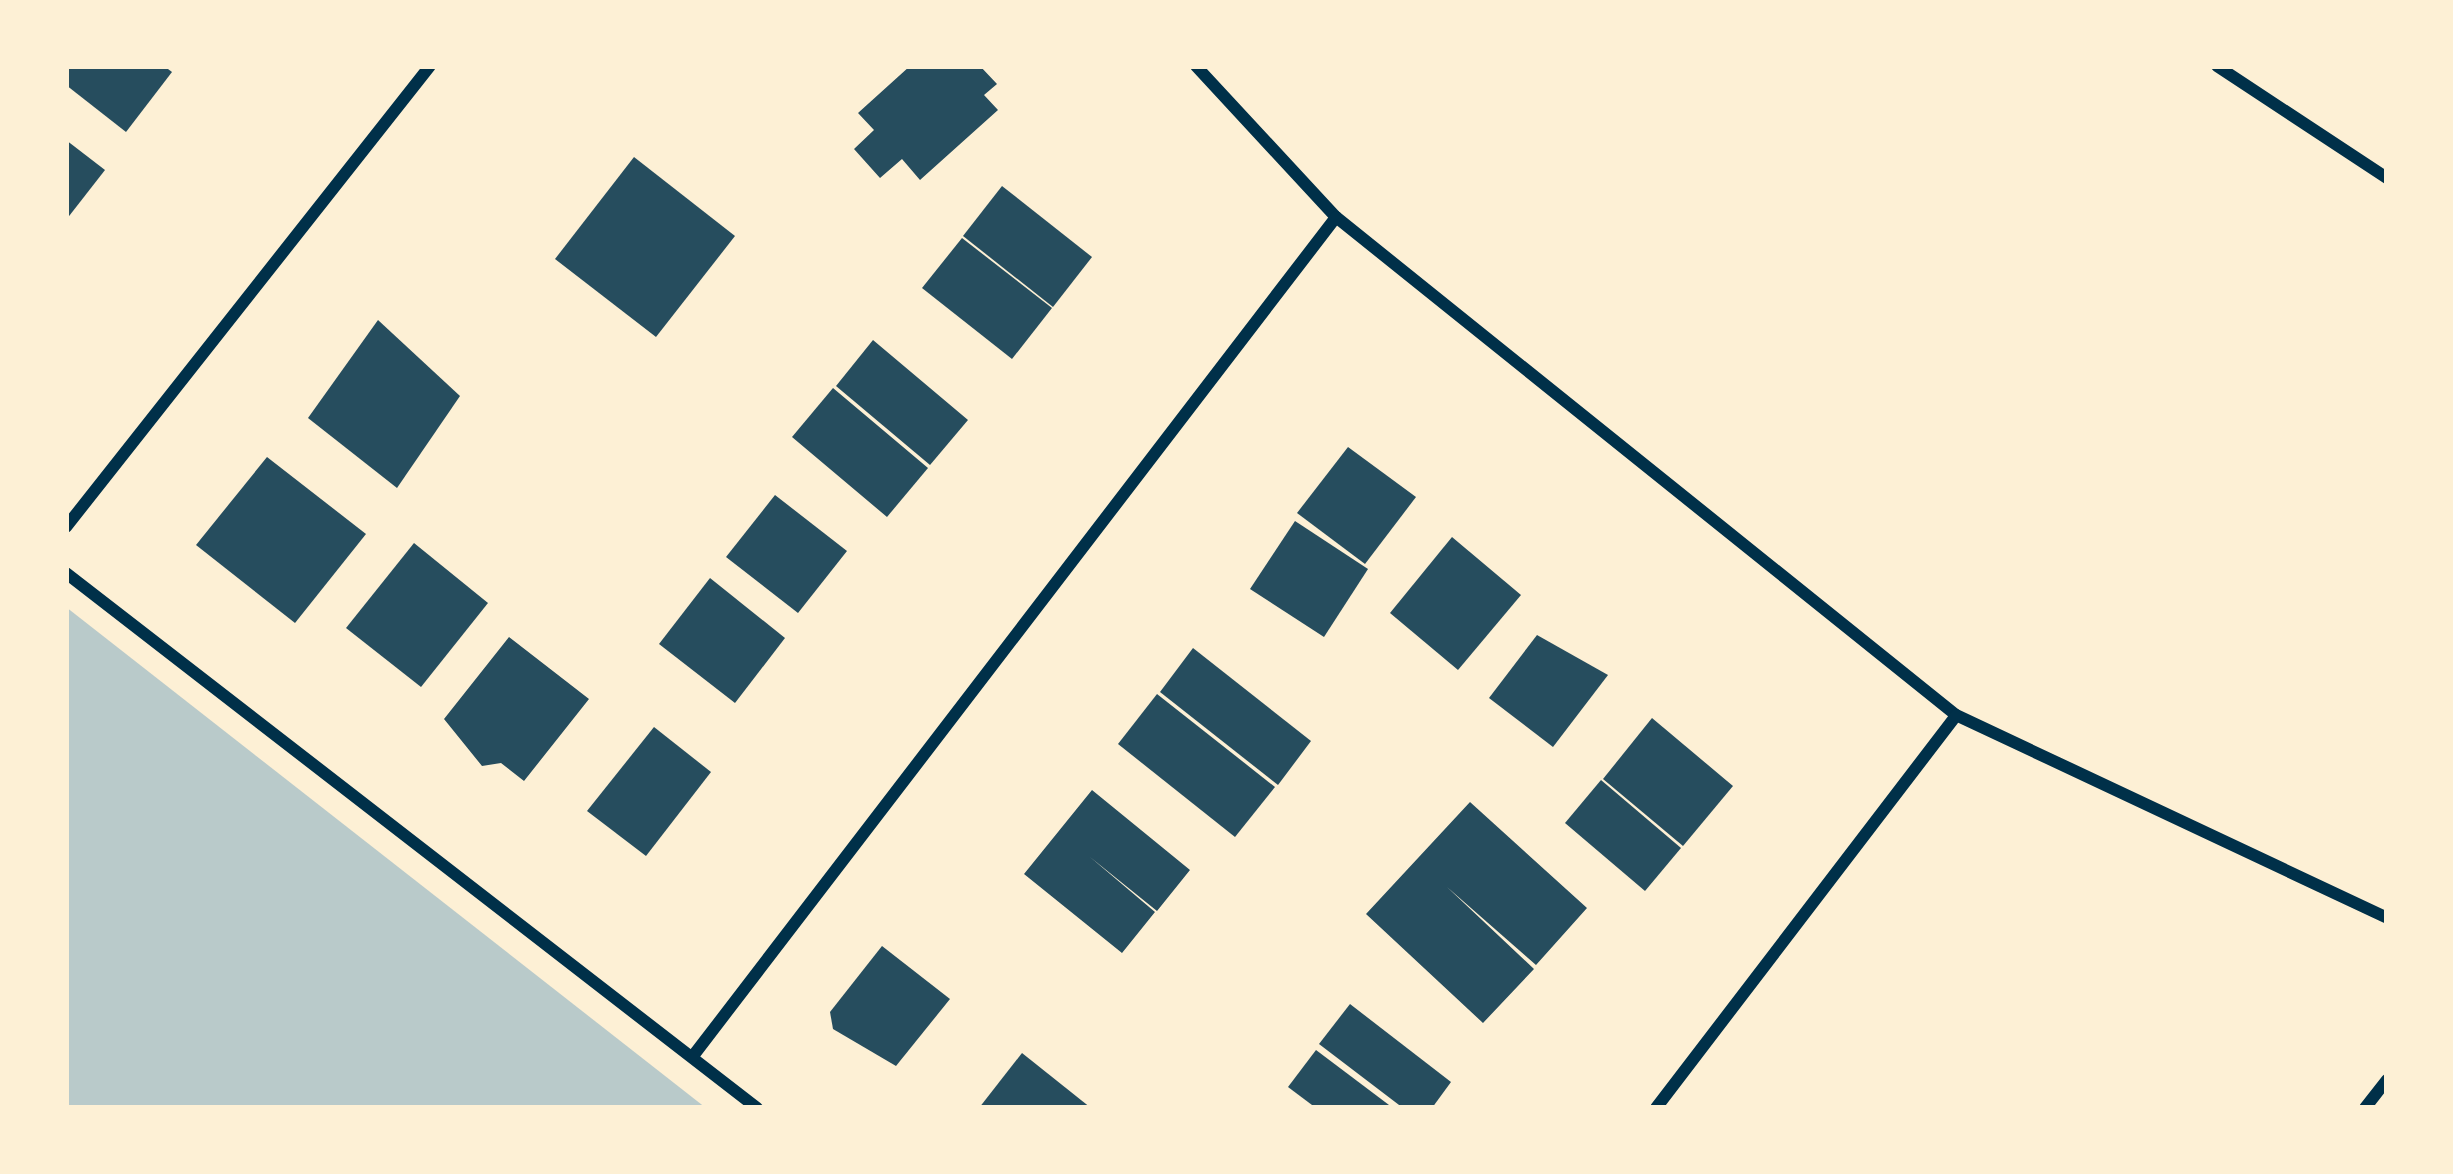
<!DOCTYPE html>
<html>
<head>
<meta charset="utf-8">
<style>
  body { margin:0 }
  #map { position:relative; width:2453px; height:1174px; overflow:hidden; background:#fdf0d5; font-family:"Fira Sans Condensed",sans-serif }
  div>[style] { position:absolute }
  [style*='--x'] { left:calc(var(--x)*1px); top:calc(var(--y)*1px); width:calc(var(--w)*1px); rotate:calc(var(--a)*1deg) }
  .green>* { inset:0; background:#b9caca }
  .building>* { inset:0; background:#264d5e }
  .minor>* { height:12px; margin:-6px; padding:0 6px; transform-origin:6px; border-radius:6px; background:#003049 }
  span { translate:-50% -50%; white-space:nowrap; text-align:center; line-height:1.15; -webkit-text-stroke:12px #fdf0d5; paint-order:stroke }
  .frame { position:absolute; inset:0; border:69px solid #fdf0d5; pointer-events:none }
</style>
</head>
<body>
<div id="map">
  <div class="green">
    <i style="clip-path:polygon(66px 607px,706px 1108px,66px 1108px)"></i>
  </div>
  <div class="building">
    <i style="clip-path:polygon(66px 66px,164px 66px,172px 72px,126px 132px,66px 85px)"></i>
    <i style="clip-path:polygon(910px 66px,980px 66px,997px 84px,984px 95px,998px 110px,920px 180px,902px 159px,880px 178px,854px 149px,874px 130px,858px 113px)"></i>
    <i style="clip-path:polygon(66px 140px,105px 170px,66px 220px)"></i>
    <i style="clip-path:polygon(634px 157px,735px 236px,656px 337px,555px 259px)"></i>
    <i style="clip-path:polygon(1002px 186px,1092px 257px,1053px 307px,963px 236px)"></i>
    <i style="clip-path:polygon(962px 238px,1052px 308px,1012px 359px,922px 288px)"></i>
    <i style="clip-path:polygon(378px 320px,460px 396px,397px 488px,308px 418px)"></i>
    <i style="clip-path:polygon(873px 340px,968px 420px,930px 465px,836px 386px)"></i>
    <i style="clip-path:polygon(833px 388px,928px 468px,887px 517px,792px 437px)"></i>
    <i style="clip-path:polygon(1348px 447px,1416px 497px,1365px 564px,1297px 513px)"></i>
    <i style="clip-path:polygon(267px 457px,366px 534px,295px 623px,196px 545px)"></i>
    <i style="clip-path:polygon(775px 495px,847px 551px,798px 613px,726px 557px)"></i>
    <i style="clip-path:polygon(1295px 521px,1368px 569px,1324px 637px,1250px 589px)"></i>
    <i style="clip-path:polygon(1452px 537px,1521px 595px,1458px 670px,1390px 613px)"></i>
    <i style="clip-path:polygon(414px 543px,488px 603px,421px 687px,346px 628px)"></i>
    <i style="clip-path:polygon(710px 578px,785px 638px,735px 703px,659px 644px)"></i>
    <i style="clip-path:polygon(1537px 635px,1608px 675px,1553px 747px,1489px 698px)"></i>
    <i style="clip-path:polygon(509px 637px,589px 699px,524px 781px,501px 763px,482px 766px,444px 719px)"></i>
    <i style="clip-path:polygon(1193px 648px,1311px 741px,1278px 785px,1160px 692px)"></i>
    <i style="clip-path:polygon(1157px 694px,1275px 787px,1235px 837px,1118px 744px)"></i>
    <i style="clip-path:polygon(1652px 718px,1733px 786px,1683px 846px,1603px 779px)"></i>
    <i style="clip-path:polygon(654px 727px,711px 772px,646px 856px,587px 811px)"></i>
    <i style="clip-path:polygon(1601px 780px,1681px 848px,1645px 891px,1565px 823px)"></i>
    <i style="clip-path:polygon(1092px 790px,1190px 870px,1157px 911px,1090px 857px,1155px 912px,1122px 953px,1024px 874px)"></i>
    <i style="clip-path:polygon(1470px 802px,1587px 908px,1536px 965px,1447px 887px,1534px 969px,1483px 1023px,1366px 914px)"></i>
    <i style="clip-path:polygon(882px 946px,950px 999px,896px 1066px,833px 1029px,830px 1012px)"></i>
    <i style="clip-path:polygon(1350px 1004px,1451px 1082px,1432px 1108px,1403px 1108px,1319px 1044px)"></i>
    <i style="clip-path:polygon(1316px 1050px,1393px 1108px,1316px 1108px,1288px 1087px)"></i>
    <i style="clip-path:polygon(1022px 1053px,1091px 1108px,979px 1108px)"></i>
  </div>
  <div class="minor">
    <i style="--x:1196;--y:66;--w:206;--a:47.2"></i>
    <i style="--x:1336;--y:217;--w:795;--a:38.77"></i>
    <i style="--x:1956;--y:715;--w:476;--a:25.2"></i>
    <i style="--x:2217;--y:66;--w:204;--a:33.4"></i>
    <i style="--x:66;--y:527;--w:587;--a:-51.71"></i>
    <i style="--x:66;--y:573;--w:874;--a:37.75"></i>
    <i style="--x:693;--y:1056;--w:1057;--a:-52.53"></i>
    <i style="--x:1656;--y:1108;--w:494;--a:-52.6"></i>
    <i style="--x:2365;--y:1108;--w:36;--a:-52"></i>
  </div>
  <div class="frame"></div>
</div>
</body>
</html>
